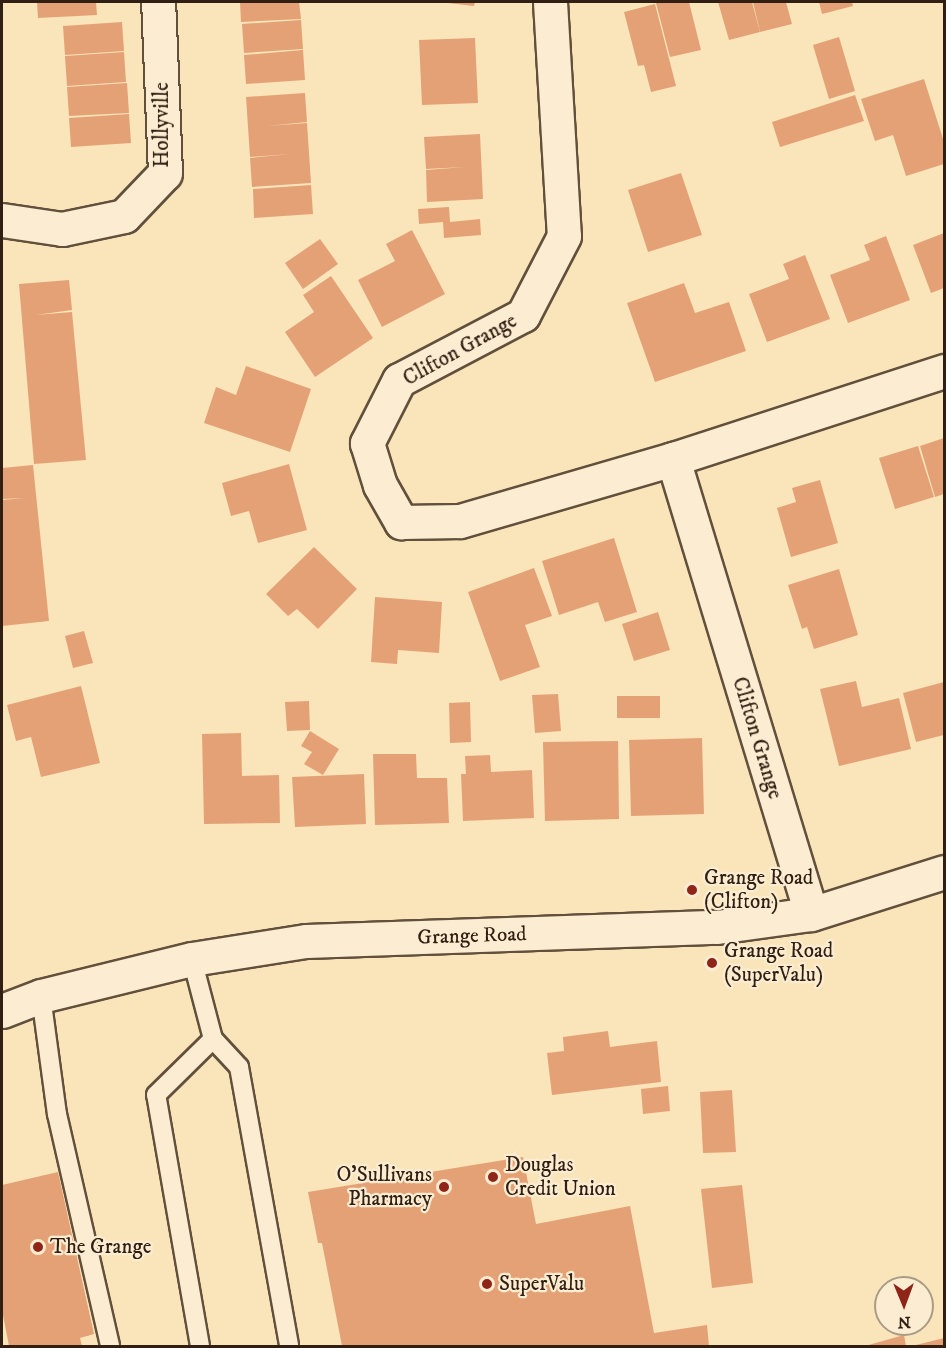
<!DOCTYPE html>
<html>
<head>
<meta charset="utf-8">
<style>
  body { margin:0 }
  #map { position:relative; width:946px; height:1348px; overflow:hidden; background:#fae4ba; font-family:"IM FELL DW Pica",serif }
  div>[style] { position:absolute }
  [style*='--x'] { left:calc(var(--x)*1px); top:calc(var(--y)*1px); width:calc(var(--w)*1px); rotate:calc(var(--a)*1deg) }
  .building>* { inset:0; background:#e5a176 }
  .roads { filter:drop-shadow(2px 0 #62503c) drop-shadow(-2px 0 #62503c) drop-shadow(0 2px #62503c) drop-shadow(0 -2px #62503c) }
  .lane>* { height:18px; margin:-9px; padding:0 9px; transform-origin:9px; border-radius:9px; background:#fcedd2 }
  .street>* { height:33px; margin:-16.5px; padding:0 16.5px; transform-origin:16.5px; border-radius:16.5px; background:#fcedd2 }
  .secondary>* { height:33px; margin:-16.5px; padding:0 16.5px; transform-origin:16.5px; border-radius:16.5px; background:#fcedd2 }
  .dots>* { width:16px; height:16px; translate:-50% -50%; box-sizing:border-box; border:3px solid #fcedd2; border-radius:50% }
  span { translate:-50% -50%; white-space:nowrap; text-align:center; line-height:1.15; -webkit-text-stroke:4.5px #fcedd2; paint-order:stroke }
  .street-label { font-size:21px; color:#301f12 }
  .poi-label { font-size:21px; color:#301f12 }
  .left { translate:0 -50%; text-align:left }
  .right { translate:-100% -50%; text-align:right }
  .frame { position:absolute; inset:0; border:3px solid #301f12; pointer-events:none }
  .north { position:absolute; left:874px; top:1276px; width:60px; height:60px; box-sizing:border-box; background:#fcedd2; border:2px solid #aa9b85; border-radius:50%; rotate:179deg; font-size:16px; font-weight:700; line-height:24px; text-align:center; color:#301f12 }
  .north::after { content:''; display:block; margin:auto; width:21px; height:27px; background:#8f2418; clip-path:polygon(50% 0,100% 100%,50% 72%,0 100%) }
</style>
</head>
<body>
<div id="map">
  <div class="building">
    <i style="clip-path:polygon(37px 2px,96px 2px,97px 15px,38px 18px)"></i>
    <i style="clip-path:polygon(240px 2px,299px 2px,301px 19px,241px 22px)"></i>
    <i style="clip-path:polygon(439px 2px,475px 2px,474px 6px)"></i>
    <i style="clip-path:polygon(662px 2px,689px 2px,701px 50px,670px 57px,656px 3px)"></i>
    <i style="clip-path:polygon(718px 2px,752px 2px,760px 32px,729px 40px)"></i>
    <i style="clip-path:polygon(753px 2px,786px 2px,792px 24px,760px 32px)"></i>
    <i style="clip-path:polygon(819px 2px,852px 2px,853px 6px,822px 14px)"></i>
    <i style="clip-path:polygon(655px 4px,676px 86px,651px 92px,644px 65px,638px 66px,624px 12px)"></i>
    <i style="clip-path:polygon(301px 20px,303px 49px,244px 53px,242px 24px)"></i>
    <i style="clip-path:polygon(122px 22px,124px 51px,65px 55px,63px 26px)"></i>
    <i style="clip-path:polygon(839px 37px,855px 91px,829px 99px,813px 45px)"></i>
    <i style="clip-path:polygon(475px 38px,478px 103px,422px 105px,419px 40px)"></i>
    <i style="clip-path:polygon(303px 50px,305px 80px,246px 84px,244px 55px)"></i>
    <i style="clip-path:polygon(124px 52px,126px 82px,67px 86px,65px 56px)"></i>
    <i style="clip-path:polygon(924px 79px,944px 142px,944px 164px,906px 176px,893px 135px,875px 141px,861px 99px)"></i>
    <i style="clip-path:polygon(127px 83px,129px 113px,69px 116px,67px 87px)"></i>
    <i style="clip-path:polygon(305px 93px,307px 122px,267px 126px,307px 123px,311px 183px,252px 187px,250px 158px,291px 154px,250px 157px,246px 97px)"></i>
    <i style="clip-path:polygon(855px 95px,864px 121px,780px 147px,772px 122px)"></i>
    <i style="clip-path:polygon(129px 114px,131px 143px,71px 147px,69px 118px)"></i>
    <i style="clip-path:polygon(480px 134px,483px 199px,427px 202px,426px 170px,465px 167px,426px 169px,424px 137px)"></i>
    <i style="clip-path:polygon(681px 173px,702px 235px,648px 252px,628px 190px)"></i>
    <i style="clip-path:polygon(311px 185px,313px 214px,254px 218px,253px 189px)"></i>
    <i style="clip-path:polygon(449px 207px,450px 222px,480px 219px,481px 235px,444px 238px,443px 222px,419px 224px,418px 209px)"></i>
    <i style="clip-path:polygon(412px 230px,445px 294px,382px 327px,358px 280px,395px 261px,386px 244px)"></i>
    <i style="clip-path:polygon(944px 233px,944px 288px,931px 293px,913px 245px)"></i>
    <i style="clip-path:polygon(886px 236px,910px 300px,848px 323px,830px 275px,870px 260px,864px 245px)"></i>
    <i style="clip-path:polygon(320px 239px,338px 264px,303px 289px,285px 263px)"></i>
    <i style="clip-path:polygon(805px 255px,830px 319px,767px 342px,749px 294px,789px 279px,783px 264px)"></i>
    <i style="clip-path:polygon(331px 276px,373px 338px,315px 377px,285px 332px,314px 312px,303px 295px)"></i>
    <i style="clip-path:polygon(69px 280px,72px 310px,36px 315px,72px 312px,86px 460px,34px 464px,19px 284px)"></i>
    <i style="clip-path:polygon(684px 283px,695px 313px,729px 302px,746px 351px,655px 382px,627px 303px)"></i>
    <i style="clip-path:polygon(246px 366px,311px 389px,290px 452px,204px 423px,216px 387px,236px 395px)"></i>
    <i style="clip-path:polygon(944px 438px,944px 494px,935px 497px,920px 446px)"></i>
    <i style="clip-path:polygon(918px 446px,934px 497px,895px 509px,879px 458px)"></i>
    <i style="clip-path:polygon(289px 464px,307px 530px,258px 543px,249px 511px,231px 516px,222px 483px)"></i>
    <i style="clip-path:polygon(33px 465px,49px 621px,2px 626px,2px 500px,25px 498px,2px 499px,2px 468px)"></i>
    <i style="clip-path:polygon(820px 480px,838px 543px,791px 557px,777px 508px,796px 502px,792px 488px)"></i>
    <i style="clip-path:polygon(614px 538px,637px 612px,605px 622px,598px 602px,559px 615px,542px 561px)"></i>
    <i style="clip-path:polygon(314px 547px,357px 589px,318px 629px,297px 609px,288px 616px,266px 594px)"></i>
    <i style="clip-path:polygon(534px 568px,552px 616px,525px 625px,540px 667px,500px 681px,468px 592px)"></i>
    <i style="clip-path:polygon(839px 569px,858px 635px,814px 649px,807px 627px,802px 629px,788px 585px)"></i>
    <i style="clip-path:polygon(375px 597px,442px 602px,439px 653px,398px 650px,397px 664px,371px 662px)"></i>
    <i style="clip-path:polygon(658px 612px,670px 650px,634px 661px,622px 624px)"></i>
    <i style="clip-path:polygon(84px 631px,93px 663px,73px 668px,65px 636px)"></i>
    <i style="clip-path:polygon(856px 681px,862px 707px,899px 698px,911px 749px,839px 766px,820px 689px)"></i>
    <i style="clip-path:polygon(944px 682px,944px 735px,916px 742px,903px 693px)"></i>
    <i style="clip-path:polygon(81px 686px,100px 763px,41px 777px,31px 737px,16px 741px,7px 705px)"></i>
    <i style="clip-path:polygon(558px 694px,561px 731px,535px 733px,532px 695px)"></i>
    <i style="clip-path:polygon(617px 696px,660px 696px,660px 718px,617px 718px)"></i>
    <i style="clip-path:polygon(309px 701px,310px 730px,287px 731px,285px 702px)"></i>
    <i style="clip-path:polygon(470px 702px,471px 742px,450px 743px,449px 703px)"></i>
    <i style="clip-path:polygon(310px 731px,339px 749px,323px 775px,304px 764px,312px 752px,301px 746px)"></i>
    <i style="clip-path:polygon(241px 733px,242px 776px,279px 775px,280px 823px,204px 824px,202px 734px)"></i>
    <i style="clip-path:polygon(702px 738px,704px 814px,631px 816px,629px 740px)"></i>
    <i style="clip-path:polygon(618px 741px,619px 819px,545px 821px,543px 742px)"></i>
    <i style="clip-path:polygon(373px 754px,416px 754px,417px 778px,447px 778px,449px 823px,375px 825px)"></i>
    <i style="clip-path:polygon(490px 755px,491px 772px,532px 770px,534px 818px,463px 821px,461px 774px,466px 774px,465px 756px)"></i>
    <i style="clip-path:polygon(364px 774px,366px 824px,295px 827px,292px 777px)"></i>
    <i style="clip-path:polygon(608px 1031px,610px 1047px,657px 1041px,661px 1082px,552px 1095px,547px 1053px,564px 1051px,563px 1037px)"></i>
    <i style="clip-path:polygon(668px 1086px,670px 1111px,643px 1114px,641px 1089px)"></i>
    <i style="clip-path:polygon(732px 1090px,736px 1152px,703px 1153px,700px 1092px)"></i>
    <i style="clip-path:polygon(523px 1157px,536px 1224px,630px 1206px,654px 1333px,707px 1325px,709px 1346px,342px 1346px,322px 1243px,318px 1243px,308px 1192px)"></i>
    <i style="clip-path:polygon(58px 1172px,94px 1334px,80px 1338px,82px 1346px,9px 1346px,2px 1310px,2px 1185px)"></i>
    <i style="clip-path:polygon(742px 1185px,753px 1283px,712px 1288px,701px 1189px)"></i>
    <i style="clip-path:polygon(904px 1335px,906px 1346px,865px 1346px)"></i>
    <i style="clip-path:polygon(944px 1338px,944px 1346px,912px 1346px)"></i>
  </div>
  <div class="roads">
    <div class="lane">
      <i style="--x:192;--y:959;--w:83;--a:75.3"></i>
      <i style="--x:213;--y:1039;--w:38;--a:47"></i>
      <i style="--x:239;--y:1067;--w:283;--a:79.8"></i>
      <i style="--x:41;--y:996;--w:119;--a:82.3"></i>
      <i style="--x:57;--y:1114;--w:238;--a:77.1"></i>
      <i style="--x:200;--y:1346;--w:255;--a:-99.9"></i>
      <i style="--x:156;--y:1095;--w:80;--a:-44.5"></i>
    </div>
    <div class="street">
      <i style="--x:550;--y:2;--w:234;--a:86.6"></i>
      <i style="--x:564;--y:236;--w:89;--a:117.4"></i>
      <i style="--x:523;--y:315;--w:140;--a:152.3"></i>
      <i style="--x:399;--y:380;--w:71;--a:116.9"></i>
      <i style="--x:367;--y:443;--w:44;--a:72.8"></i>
      <i style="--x:380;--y:485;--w:43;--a:60.4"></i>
      <i style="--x:401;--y:522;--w:59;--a:-1"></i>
      <i style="--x:460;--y:521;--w:222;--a:-16.2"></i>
      <i style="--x:673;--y:459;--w:285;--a:-18"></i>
      <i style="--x:2;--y:220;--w:61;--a:8.5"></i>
      <i style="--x:62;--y:229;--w:63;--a:-11.8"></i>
      <i style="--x:124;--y:216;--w:59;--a:-46.4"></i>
      <i style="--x:165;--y:173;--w:171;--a:-92.3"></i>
      <i style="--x:673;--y:459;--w:475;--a:73.1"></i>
    </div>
    <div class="secondary">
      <i style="--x:2;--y:1011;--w:42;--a:-21"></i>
      <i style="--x:41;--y:996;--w:155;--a:-13.8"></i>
      <i style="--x:192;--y:959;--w:115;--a:-9"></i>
      <i style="--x:306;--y:941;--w:411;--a:-2"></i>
      <i style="--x:717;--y:927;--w:95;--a:-7.9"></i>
      <i style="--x:811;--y:914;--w:139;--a:-17.5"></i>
    </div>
  </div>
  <div class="dots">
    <i style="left:692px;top:890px;background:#8f2418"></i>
    <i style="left:712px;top:963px;background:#8f2418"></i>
    <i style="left:493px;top:1177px;background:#8f2418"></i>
    <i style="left:444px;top:1187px;background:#8f2418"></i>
    <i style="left:38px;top:1247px;background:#8f2418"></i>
    <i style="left:487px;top:1284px;background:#8f2418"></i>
  </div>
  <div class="street-label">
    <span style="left:162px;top:125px;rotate:-90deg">Hollyville</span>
    <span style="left:460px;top:350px;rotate:-29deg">Clifton Grange</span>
    <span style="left:757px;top:738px;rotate:73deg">Clifton Grange</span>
    <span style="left:472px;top:936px;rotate:-2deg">Grange Road</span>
  </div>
  <div class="poi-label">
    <span class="left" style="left:704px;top:890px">Grange Road<br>(Clifton)</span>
    <span class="left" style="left:724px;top:963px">Grange Road<br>(SuperValu)</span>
    <span class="left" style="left:505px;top:1177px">Douglas<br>Credit Union</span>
    <span class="right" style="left:432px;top:1187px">O'Sullivans<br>Pharmacy</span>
    <span class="left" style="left:50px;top:1247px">The Grange</span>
    <span class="left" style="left:499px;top:1284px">SuperValu</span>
  </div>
  <div class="frame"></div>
  <div class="north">N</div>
</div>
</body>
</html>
